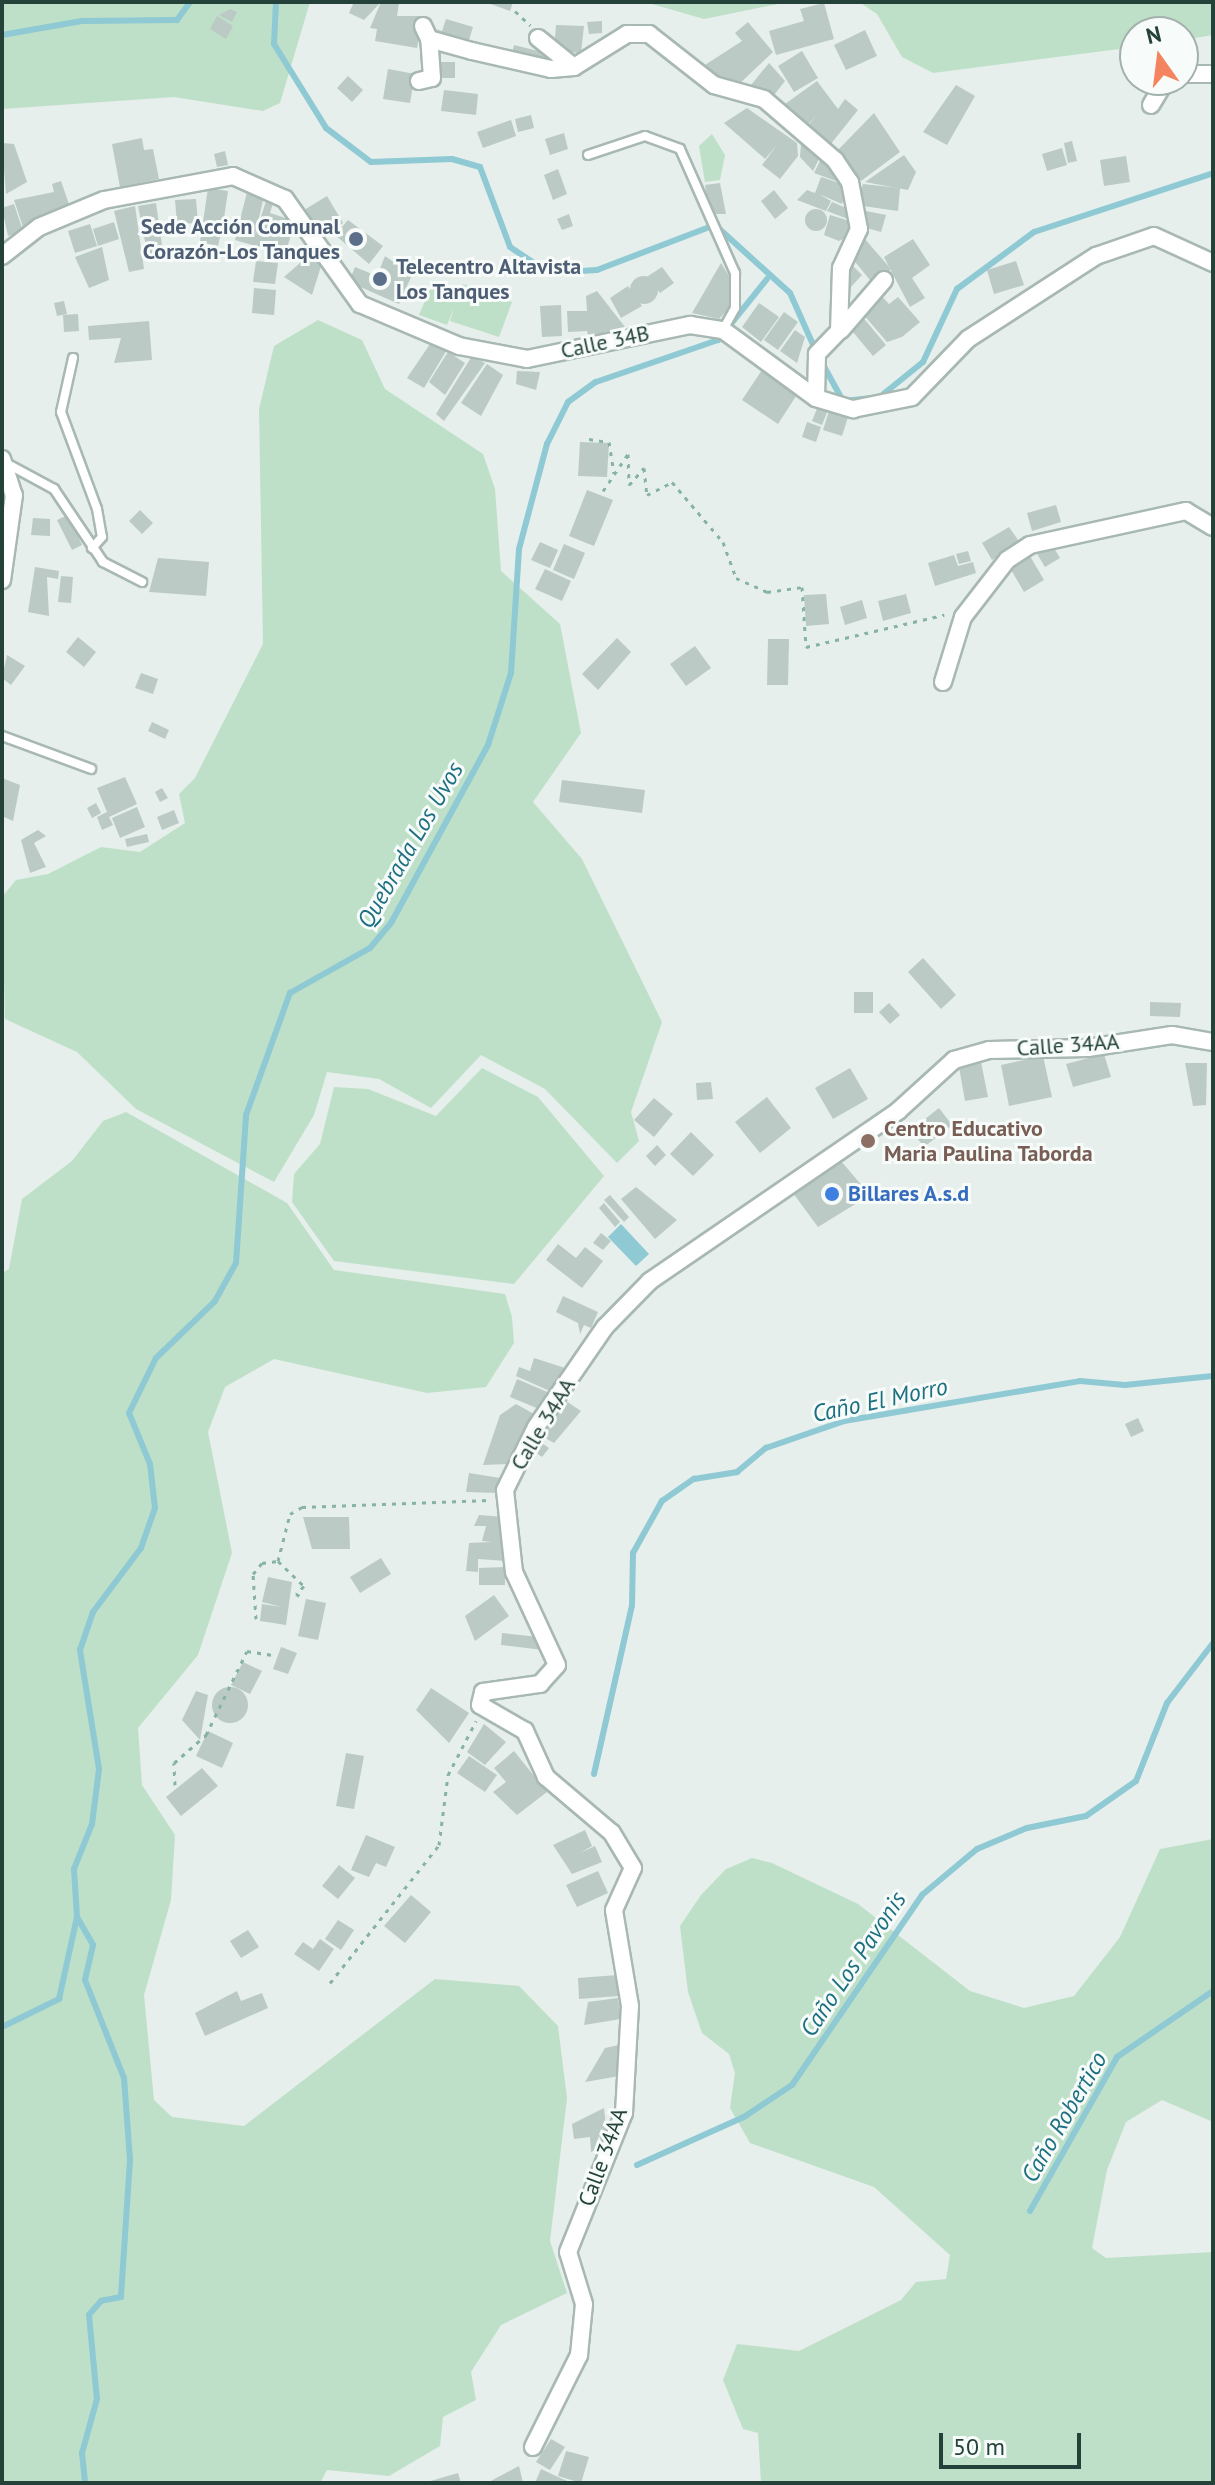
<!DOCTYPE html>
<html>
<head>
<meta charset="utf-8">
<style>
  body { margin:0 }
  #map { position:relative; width:1215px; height:2485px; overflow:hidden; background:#e6efeb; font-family:"PT Sans",sans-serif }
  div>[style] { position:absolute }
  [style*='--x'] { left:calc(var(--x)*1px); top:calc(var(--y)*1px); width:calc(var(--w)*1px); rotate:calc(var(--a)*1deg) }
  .green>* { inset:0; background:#bfe0c8 }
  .water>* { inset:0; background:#8ec9d4 }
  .stream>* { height:6px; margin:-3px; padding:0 3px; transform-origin:3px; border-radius:3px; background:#8ec9d4 }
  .building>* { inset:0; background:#bbcac4 }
  .round { border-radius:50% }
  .path>* { height:3px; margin-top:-1.5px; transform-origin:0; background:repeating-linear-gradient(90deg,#86b3a5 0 4px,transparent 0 10px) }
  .roads { filter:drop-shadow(2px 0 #a8b8b2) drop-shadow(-2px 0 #a8b8b2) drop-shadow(0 2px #a8b8b2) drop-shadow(0 -2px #a8b8b2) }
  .lane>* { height:8px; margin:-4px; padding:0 4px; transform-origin:4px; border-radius:4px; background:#fff }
  .street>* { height:16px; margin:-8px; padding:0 8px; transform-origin:8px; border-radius:8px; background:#fff }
  .dots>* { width:22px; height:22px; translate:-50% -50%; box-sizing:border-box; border:4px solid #f7fbf9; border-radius:50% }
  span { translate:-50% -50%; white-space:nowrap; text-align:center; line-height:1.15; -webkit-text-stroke:6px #f7fbf9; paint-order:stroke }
  .service-label { font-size:22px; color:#4e5e75; font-weight:700 }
  .right { translate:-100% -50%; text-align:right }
  .left { translate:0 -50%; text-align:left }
  .street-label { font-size:22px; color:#24423a }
  .education-label { font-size:22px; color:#785e54; font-weight:700 }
  .shop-label { font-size:22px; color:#366cbe; font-weight:700 }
  .water-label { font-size:24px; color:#1c6f80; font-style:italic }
  .frame { position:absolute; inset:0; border:4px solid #24423a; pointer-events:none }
  .north { position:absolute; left:1119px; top:16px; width:80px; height:80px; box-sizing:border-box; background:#f7fbf9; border:2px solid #a3b1ad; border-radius:50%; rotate:346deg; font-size:22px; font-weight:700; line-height:32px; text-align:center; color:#24423a }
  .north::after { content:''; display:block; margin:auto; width:28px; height:36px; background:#f4845f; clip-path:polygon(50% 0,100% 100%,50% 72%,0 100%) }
  .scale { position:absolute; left:939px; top:2433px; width:142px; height:36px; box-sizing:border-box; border:4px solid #24423a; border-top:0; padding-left:10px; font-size:24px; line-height:28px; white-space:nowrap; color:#24423a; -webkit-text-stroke:6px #f7fbf9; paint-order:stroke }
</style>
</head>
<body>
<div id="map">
  <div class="green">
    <i style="clip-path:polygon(2px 2px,310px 2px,280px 103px,263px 111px,174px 97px,2px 109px)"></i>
    <i style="clip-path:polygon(645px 2px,788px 2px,704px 19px)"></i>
    <i style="clip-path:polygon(859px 2px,1213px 2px,1213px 35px,1183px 40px,1183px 32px,1135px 32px,1135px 47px,933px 73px,902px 57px,877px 14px)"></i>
    <i style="clip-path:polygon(712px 134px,725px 155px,720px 180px,705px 182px,699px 146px)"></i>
    <i style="clip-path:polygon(463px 284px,512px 302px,499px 337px,450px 321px,454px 308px,447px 325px,419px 315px,431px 286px,458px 297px)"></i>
    <i style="clip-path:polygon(318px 320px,362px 340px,385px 389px,483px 454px,495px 489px,501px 571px,560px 624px,581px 733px,533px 802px,582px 859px,662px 1022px,631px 1112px,639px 1141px,617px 1163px,545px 1089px,481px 1055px,431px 1108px,379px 1079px,327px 1072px,314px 1115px,274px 1182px,136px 1109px,77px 1052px,5px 1019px,2px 897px,16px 880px,48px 874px,101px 847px,140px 852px,185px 823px,179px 794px,195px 778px,263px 644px,259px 409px,274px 346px)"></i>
    <i style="clip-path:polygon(482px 1068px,538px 1097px,604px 1176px,514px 1284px,334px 1261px,292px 1202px,294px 1174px,320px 1144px,334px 1087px,368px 1089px,436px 1116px)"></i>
    <i style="clip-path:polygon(126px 1112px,287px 1203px,334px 1270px,505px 1294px,512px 1317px,514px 1343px,486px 1387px,427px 1393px,274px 1359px,225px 1387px,208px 1432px,232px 1553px,198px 1655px,138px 1728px,142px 1785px,175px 1835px,171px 1900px,144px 1995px,154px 2100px,172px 2117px,244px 2126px,435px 1979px,519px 1986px,558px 2026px,567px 2098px,550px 2241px,567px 2293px,501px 2325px,471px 2372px,476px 2400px,443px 2417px,440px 2446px,389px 2476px,327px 2470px,320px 2483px,2px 2483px,2px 1273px,9px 1269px,22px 1199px,72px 1161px,103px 1121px)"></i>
    <i style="clip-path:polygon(1213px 1839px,1213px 2122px,1162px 2100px,1126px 2122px,1107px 2170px,1092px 2248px,1106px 2258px,1213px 2252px,1213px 2483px,761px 2483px,758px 2433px,743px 2429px,723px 2380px,737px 2344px,799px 2351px,901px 2300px,916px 2282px,946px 2279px,950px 2255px,874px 2187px,750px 2143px,730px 2108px,735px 2073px,729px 2054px,702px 2033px,688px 1992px,680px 1926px,701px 1895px,726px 1869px,752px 1858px,772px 1863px,858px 1904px,970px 1991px,1024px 2008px,1074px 1996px,1120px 1937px,1160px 1849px)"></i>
  </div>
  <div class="water">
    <i style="clip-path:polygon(621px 1224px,649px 1254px,636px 1266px,608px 1237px)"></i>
  </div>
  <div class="stream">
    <i style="--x:276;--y:2;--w:42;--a:92.7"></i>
    <i style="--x:274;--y:44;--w:99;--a:58.2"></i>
    <i style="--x:326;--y:128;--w:56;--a:37.1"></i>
    <i style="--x:371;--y:162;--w:81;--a:-2.1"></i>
    <i style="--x:452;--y:159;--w:29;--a:16"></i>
    <i style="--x:480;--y:167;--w:85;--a:69.4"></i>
    <i style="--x:510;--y:247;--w:47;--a:33.7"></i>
    <i style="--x:549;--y:273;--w:48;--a:-3.6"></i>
    <i style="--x:597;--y:270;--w:126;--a:-20.9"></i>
    <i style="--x:715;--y:225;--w:101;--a:42.2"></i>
    <i style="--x:790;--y:293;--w:64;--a:65.9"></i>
    <i style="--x:2;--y:35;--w:81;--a:-9.9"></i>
    <i style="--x:82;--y:21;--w:95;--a:-0.6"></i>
    <i style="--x:177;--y:20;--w:22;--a:-54"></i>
    <i style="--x:821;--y:361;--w:46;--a:61.2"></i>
    <i style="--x:843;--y:401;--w:27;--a:-6"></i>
    <i style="--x:881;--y:396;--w:54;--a:-39"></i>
    <i style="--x:923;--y:362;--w:81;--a:-65"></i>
    <i style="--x:957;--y:289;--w:96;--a:-36.5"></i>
    <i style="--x:1034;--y:232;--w:188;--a:-18.2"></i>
    <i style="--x:594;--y:1774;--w:173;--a:-77.3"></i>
    <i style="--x:632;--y:1605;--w:52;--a:-88.9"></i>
    <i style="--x:633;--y:1553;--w:60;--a:-60.9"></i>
    <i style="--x:662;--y:1501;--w:39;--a:-35"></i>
    <i style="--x:694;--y:1479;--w:44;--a:-9.2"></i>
    <i style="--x:737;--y:1472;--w:38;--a:-40"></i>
    <i style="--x:766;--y:1448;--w:83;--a:-19.1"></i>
    <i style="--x:844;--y:1421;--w:239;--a:-9.6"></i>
    <i style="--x:1080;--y:1381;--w:45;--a:5.1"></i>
    <i style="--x:1125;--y:1385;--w:88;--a:-5.8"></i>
    <i style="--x:77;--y:1917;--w:32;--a:60"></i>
    <i style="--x:93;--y:1945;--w:36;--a:103"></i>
    <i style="--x:85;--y:1980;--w:105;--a:68.3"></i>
    <i style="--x:124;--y:2078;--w:82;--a:85.8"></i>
    <i style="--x:130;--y:2160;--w:137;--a:93.8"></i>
    <i style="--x:121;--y:2297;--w:20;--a:169"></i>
    <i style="--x:101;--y:2301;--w:18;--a:131"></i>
    <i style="--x:89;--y:2315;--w:84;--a:84.6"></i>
    <i style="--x:97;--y:2399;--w:56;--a:105.5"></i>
    <i style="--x:82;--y:2453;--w:30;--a:84"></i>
    <i style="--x:2;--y:2027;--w:64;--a:-26.2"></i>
    <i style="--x:59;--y:1999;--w:84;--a:-77.6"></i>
    <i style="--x:77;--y:1917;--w:48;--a:-93.6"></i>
    <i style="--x:74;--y:1869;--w:48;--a:-68.2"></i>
    <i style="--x:92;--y:1824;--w:55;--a:-82.7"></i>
    <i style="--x:99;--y:1769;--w:121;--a:-99.1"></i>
    <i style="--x:80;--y:1650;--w:40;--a:-71.1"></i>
    <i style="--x:93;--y:1612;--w:80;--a:-53.1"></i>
    <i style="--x:141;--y:1548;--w:42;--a:-70.7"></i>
    <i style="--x:155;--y:1508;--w:44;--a:-96.5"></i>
    <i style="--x:150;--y:1464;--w:55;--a:-112.4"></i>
    <i style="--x:129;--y:1413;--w:61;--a:-63.9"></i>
    <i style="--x:156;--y:1358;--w:82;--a:-44"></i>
    <i style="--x:215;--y:1301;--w:43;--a:-61.1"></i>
    <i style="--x:236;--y:1263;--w:148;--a:-86.1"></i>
    <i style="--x:246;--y:1115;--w:130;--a:-70.2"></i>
    <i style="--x:290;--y:993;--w:92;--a:-29.4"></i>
    <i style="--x:370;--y:948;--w:33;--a:-50"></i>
    <i style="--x:391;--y:923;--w:203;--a:-61.4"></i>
    <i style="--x:488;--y:745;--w:76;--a:-72.3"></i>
    <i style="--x:511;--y:673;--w:124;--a:-86.3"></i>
    <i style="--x:519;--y:549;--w:109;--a:-75.1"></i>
    <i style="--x:547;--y:444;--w:47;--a:-63.4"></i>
    <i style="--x:568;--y:402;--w:34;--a:-36"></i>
    <i style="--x:596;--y:382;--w:129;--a:-19"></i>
    <i style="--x:718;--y:340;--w:78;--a:-51.2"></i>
    <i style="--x:637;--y:2165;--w:117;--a:-24.2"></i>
    <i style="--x:744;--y:2117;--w:58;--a:-33.7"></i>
    <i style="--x:792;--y:2085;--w:230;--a:-55.6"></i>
    <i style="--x:922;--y:1895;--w:72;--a:-39.9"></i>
    <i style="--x:977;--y:1849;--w:54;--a:-22.8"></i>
    <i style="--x:1027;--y:1828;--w:60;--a:-11.5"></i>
    <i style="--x:1086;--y:1816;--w:61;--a:-35"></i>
    <i style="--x:1136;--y:1781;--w:84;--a:-68.3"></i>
    <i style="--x:1167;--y:1703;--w:76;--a:-52.5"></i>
    <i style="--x:1030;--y:2211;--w:177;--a:-60.5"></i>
    <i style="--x:1117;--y:2057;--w:116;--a:-34.5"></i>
  </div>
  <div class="building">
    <i style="clip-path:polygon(354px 2px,381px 2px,364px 20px,349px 13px)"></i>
    <i style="clip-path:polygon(381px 2px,399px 3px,397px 16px,423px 16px,417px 48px,375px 41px,377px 29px,370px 28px)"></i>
    <i style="clip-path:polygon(485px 2px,513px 2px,510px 11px)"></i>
    <i style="clip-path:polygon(824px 3px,834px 39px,776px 55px,769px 31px,804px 21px,800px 9px)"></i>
    <i style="clip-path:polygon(230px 9px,237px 12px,232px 22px,219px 15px)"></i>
    <i style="clip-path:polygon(217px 16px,233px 26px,226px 39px,210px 29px)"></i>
    <i style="clip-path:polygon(446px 19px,473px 27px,466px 50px,428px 38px,431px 28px,442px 31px)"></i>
    <i style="clip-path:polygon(602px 21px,602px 33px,589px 34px,587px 22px)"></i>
    <i style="clip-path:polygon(748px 22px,773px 52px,737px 86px,733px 80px,723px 88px,705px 65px,742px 41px,735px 33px)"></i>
    <i style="clip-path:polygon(556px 25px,584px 26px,581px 53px,554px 51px)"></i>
    <i style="clip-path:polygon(865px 30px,877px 56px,846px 70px,834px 45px)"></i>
    <i style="clip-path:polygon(514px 45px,550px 54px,547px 65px,511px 58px)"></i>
    <i style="clip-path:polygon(802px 51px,818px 78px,794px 92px,778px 66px)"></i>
    <i style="clip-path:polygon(436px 62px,455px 62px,455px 78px,435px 78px)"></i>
    <i style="clip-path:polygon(769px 63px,785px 81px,771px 99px,751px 85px)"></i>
    <i style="clip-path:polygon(388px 69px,415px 74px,410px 103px,383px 99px)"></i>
    <i style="clip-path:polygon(348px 76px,363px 90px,352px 102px,337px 88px)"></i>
    <i style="clip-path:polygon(817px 81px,838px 109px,845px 99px,858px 110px,826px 150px,802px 133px,816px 116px,801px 132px,785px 104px)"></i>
    <i style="clip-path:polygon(956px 85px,975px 96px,947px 145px,923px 132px)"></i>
    <i style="clip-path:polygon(444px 90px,478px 94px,476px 115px,441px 111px)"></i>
    <i style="clip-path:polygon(747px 108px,797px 143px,798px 156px,780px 179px,762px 165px,777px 145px,765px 159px,724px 123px)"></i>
    <i style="clip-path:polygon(874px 113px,900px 152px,861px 181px,837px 151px)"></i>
    <i style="clip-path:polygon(531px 115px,534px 128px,518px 132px,515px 119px)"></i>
    <i style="clip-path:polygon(511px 120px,516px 136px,483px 148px,477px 132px)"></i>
    <i style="clip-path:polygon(564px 133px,568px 149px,550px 155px,545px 139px)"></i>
    <i style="clip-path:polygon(142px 138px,144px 150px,153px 149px,159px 179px,120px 187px,112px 144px)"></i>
    <i style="clip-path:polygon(1072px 141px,1077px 161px,1068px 163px,1064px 143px)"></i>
    <i style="clip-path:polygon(2px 143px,14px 144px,27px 182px,6px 194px)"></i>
    <i style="clip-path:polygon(801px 144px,821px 155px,813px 171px,800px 157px)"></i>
    <i style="clip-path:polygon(1062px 148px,1067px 165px,1047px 171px,1042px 154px)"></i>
    <i style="clip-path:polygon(225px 151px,228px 165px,217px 167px,214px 154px)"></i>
    <i style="clip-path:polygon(904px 155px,916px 172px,908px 190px,865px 182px)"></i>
    <i style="clip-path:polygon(1126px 156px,1130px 182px,1104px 186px,1100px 160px)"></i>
    <i style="clip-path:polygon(822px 157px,840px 172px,836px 181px,814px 173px)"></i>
    <i style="clip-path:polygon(558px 169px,567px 194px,553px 200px,544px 175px)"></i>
    <i style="clip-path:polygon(821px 177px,849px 186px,842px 204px,819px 194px,831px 201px,826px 211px,797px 200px,807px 190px,815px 193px)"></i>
    <i style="clip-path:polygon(61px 181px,71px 210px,23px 227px,14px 200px,54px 192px,52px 184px)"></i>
    <i style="clip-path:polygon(720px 183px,726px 214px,710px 214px,705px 185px)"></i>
    <i style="clip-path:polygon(863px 184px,900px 188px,898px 211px,856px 205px)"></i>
    <i style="clip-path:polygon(208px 188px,228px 191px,223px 225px,203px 222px)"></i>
    <i style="clip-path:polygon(774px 190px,788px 208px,775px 219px,761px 201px)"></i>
    <i style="clip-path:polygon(247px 192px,264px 196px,255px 235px,268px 195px,275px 197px,270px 213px,295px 221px,285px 255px,235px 240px)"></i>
    <i style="clip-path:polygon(327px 196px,343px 223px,321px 237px,304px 210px)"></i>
    <i style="clip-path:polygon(196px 199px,198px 223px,177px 224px,175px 200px)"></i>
    <i style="clip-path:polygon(832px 202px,851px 210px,848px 219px,827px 211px)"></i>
    <i style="clip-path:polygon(156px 203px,164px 259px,149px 261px,138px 206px)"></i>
    <i style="clip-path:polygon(14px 204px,23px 231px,8px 236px,2px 208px)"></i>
    <i style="clip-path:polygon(135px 206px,144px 269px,129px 272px,114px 211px)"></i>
    <i class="round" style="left:805px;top:209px;width:22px;height:22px"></i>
    <i style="clip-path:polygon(866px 211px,886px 215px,881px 232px,863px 227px)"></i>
    <i style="clip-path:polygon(569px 214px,573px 226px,562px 230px,557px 219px)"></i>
    <i style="clip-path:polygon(830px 215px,853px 222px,853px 234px,839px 241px,824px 235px)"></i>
    <i style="clip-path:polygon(348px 220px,383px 246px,369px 264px,335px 235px)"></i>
    <i style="clip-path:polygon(114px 222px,119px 239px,98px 246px,93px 229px)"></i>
    <i style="clip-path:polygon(90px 224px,97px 246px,75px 253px,68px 231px)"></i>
    <i style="clip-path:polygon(202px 225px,222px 228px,218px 246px,200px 242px)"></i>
    <i style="clip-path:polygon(864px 238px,891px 269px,874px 285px,852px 258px)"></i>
    <i style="clip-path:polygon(913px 239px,930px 265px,912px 278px,925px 298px,910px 307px,884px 257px)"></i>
    <i style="clip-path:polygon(102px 247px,109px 280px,89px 288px,75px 257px)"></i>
    <i style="clip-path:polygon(309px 255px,322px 263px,312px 295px,284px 277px)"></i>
    <i style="clip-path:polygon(385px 256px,412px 275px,399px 304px,349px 282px,355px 267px,377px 276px)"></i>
    <i style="clip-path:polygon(256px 261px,278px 263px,275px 284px,253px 282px)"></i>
    <i style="clip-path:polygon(1016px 261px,1024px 285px,994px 294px,987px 270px)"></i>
    <i style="clip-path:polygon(721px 263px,732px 281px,729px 308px,719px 319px,692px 313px)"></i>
    <i style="clip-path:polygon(850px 263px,862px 275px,849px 289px,843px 283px)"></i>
    <i style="clip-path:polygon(662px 267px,674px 283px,660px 293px,648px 276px)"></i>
    <i class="round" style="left:630px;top:276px;width:28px;height:28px"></i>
    <i style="clip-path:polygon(628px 286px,642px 306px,621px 318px,610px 298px)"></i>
    <i style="clip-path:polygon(254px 288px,276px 290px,274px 315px,252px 313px)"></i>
    <i style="clip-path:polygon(876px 290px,889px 304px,898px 297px,920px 322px,902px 337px,887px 342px,863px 314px)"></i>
    <i style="clip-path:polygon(597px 291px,625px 327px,590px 343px,587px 331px,568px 332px,567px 311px,587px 311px,586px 296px)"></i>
    <i style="clip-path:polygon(64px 301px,67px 314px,57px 316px,54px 303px)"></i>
    <i style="clip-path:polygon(759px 303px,779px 317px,761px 342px,742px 327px)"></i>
    <i style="clip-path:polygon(561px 305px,562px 336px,542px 337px,540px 306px)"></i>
    <i style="clip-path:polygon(784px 312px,798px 322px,778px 350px,764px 340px)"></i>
    <i style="clip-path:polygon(78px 314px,79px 331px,64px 332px,63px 315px)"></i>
    <i style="clip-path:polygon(861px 315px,886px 345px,873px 356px,848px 326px)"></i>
    <i style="clip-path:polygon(149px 321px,152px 360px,114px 363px,121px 338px,89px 340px,88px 326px)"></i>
    <i style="clip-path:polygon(795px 330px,805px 337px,797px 363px,780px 351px)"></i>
    <i style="clip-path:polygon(432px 341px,448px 348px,424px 388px,407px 378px)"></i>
    <i style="clip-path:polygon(448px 352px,465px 363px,445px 395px,429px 382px)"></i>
    <i style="clip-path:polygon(472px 356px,485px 363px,444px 421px,436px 414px)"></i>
    <i style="clip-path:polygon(487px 364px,503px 375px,481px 416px,461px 403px)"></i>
    <i style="clip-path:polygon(764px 367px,800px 390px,778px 424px,742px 400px)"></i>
    <i style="clip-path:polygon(517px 371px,540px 372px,536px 390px,516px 384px)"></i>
    <i style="clip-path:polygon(818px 406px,828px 410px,822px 425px,812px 421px)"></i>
    <i style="clip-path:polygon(830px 408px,849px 414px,842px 436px,823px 430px)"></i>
    <i style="clip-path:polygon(807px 422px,821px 427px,816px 442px,802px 437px)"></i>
    <i style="clip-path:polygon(580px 442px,609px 443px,607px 477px,578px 476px)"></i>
    <i style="clip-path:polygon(587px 490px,613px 500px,594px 546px,569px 536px)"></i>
    <i style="clip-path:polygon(1056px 505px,1061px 522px,1032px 531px,1027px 513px)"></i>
    <i style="clip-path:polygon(140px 510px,153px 523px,142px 534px,129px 521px)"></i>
    <i style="clip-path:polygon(68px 515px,82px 545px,72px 550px,57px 520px)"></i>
    <i style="clip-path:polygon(33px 518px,50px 519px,50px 536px,31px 535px)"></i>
    <i style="clip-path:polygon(1009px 527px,1020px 543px,992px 560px,982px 543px)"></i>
    <i style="clip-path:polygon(1048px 538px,1060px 558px,1045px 567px,1033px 547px)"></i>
    <i style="clip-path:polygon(540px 542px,558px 550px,550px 568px,531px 560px)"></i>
    <i style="clip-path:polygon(564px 544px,585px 553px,574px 579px,553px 570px)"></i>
    <i style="clip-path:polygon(968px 551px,971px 561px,959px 564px,956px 554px)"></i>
    <i style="clip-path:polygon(954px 555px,958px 566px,973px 562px,976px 573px,935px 586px,928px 563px)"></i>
    <i style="clip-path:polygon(1030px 556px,1044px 580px,1024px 592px,1010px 568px)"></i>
    <i style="clip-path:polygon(158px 558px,209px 562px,206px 596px,149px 592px)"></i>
    <i style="clip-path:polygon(35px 567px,59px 571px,58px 579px,47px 577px,49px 616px,28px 612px)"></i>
    <i style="clip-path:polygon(545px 569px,571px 581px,562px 601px,535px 589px)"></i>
    <i style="clip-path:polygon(61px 576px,73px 577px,71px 603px,58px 602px)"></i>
    <i style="clip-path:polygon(826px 594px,829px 624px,806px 626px,804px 595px)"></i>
    <i style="clip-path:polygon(906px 594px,911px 613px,883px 621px,878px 601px)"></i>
    <i style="clip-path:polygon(862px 600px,867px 618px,845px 625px,840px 607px)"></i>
    <i style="clip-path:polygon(78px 637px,96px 652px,84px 667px,66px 652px)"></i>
    <i style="clip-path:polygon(617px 638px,631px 652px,598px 690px,582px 674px)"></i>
    <i style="clip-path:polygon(768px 639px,789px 639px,788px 685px,767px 685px)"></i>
    <i style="clip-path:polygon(695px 646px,711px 668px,686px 686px,670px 664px)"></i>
    <i style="clip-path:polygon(7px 655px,25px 666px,11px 685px,2px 678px)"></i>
    <i style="clip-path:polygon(141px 673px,158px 679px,153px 694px,135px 688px)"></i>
    <i style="clip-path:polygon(152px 722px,169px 730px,165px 739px,148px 731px)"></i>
    <i style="clip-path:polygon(125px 777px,137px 804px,109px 817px,113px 825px,102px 830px,97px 817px,107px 812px,97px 788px)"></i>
    <i style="clip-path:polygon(2px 778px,20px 785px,13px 821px,2px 816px)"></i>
    <i style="clip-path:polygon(562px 780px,645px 790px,642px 813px,559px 802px)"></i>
    <i style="clip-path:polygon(162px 788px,168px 798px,160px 802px,155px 792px)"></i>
    <i style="clip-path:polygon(96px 803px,101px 813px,92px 818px,87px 808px)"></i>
    <i style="clip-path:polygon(137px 807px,145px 827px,120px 838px,112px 818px)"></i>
    <i style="clip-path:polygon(174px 810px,179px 823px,162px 830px,157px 817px)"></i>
    <i style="clip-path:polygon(38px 830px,46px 836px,34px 843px,46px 867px,30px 873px,21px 840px)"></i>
    <i style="clip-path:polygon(147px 834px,149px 842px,127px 847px,125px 839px)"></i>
    <i style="clip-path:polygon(923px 958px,956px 995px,941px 1009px,908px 972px)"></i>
    <i style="clip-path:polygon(854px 992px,873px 992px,873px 1013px,854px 1013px)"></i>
    <i style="clip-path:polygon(1150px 1002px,1181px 1003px,1180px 1017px,1150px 1016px)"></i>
    <i style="clip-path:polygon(889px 1003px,900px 1015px,890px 1024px,879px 1012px)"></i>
    <i style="clip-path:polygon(1104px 1054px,1111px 1077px,1073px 1087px,1066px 1064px)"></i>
    <i style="clip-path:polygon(1043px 1056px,1052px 1097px,1009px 1106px,1001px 1065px)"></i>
    <i style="clip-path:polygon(981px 1062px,988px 1097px,965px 1101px,959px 1067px)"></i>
    <i style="clip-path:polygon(1185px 1063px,1207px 1063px,1206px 1105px,1193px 1106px)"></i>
    <i style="clip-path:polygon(850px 1068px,868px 1099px,833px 1119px,815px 1088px)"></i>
    <i style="clip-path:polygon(711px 1082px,713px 1099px,697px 1100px,696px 1083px)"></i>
    <i style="clip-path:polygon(767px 1097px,791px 1128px,760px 1153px,735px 1122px)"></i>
    <i style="clip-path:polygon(654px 1098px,673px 1114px,654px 1137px,634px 1120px)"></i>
    <i style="clip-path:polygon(939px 1108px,952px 1125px,924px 1147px,911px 1130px)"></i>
    <i style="clip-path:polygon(691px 1132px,714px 1155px,693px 1176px,670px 1154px)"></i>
    <i style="clip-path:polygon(657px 1145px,666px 1155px,655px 1166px,646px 1156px)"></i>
    <i style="clip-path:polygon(841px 1161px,870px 1195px,818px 1227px,793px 1193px)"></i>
    <i style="clip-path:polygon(636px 1187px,677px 1220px,655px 1239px,621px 1199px)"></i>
    <i style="clip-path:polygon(610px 1195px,629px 1217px,624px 1222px,604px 1200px)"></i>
    <i style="clip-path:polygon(604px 1203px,620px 1222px,615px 1227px,599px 1208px)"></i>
    <i style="clip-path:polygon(601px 1233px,611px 1241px,603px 1250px,593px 1243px)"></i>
    <i style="clip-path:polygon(558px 1244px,576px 1258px,585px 1247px,603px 1261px,582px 1288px,546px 1260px)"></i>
    <i style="clip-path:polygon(563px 1296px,598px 1312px,591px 1328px,584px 1325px,580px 1334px,578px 1323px,556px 1312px)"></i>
    <i style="clip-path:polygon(534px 1358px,565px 1368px,552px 1392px,516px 1376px,519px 1367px,530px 1371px)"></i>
    <i style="clip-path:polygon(517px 1379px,552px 1394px,539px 1409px,510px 1397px)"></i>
    <i style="clip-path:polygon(563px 1399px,581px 1411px,554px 1443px,540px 1435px)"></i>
    <i style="clip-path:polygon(516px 1404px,534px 1414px,508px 1464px,483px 1465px,500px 1415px)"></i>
    <i style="clip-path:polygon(1138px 1418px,1144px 1431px,1131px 1437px,1125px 1424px)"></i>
    <i style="clip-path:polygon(536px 1439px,549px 1448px,542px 1457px,531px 1449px)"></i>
    <i style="clip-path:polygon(469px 1473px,500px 1478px,498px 1493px,466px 1492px)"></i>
    <i style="clip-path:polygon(479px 1515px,505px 1517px,507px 1561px,478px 1559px,478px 1572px,466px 1571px,469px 1543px,492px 1542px,482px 1541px,486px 1526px,474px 1526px)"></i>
    <i style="clip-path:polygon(303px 1517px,349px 1517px,350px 1549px,312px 1549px)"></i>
    <i style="clip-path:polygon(381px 1558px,391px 1574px,360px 1593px,350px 1577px)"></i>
    <i style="clip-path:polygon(505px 1567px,505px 1585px,479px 1585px,479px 1568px)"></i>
    <i style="clip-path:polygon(268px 1577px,292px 1582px,286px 1625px,260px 1621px,262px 1604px,282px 1607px,262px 1602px)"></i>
    <i style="clip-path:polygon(494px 1595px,509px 1616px,475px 1641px,465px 1616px)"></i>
    <i style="clip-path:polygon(306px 1599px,326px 1603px,318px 1640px,298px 1636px)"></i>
    <i style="clip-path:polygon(502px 1633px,539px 1637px,543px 1650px,501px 1645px)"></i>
    <i style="clip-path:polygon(281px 1647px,297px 1653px,288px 1674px,273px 1669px)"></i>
    <i style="clip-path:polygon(243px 1662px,262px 1671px,250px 1694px,231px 1685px)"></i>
    <i class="round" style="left:212px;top:1687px;width:36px;height:36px"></i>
    <i style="clip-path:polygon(431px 1688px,469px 1713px,449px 1743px,416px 1710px)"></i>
    <i style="clip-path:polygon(196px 1691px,208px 1695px,200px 1740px,182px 1720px)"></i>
    <i style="clip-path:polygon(484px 1724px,506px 1742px,485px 1765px,467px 1752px)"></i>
    <i style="clip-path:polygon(208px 1731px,233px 1743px,222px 1768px,196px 1756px)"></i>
    <i style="clip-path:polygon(514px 1751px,547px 1792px,517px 1815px,493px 1792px,506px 1782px,494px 1768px)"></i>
    <i style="clip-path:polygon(346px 1753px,364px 1756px,354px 1809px,336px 1806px)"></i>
    <i style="clip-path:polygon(469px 1756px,497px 1775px,485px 1792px,457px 1773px)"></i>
    <i style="clip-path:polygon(202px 1768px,218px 1786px,181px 1816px,166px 1797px)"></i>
    <i style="clip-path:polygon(585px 1830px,592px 1846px,580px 1853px,595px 1846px,602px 1862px,572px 1874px,553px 1845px)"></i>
    <i style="clip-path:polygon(366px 1835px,395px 1847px,386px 1867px,376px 1863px,369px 1877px,351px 1870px)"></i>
    <i style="clip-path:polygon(339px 1865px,355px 1878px,338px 1899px,322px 1886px)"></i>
    <i style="clip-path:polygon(598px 1871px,608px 1893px,577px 1907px,566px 1885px)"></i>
    <i style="clip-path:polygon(411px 1895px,431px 1912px,405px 1943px,384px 1926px)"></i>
    <i style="clip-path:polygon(338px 1920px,354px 1930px,341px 1950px,325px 1939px)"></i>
    <i style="clip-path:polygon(248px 1930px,259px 1947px,241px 1958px,230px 1941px)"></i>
    <i style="clip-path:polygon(320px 1939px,334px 1949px,319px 1971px,294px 1954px,303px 1942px,313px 1949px)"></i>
    <i style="clip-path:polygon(618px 1975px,619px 1996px,579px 1999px,578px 1978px)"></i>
    <i style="clip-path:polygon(237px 1991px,241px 2001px,262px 1993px,268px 2008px,205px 2036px,195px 2013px)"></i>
    <i style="clip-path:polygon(618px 1998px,621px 2019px,584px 2025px,588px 2002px)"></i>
    <i style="clip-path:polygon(619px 2045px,625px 2075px,585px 2082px,605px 2048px)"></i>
    <i style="clip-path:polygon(604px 2108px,607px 2136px,602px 2148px,591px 2152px,590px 2137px,574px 2139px,572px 2124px)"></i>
    <i style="clip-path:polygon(551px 2439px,565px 2447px,550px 2470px,536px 2462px)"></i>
    <i style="clip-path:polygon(566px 2451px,589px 2457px,581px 2483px,558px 2476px)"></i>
    <i style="clip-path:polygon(519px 2466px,523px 2483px,487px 2483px)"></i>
    <i style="clip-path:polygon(541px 2469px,558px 2477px,572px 2483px,535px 2483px)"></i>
    <i style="clip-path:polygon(458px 2473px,461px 2483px,427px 2483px,427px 2482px)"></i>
  </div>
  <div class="path">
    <i style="--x:515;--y:11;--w:21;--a:43"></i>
    <i style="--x:589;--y:439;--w:20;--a:9"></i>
    <i style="--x:609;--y:442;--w:32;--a:81"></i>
    <i style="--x:603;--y:491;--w:45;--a:-56"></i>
    <i style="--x:628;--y:454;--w:31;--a:88"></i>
    <i style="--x:629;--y:485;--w:23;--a:-49"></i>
    <i style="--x:644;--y:468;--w:27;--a:84"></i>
    <i style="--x:647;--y:495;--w:28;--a:-27"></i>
    <i style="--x:672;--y:482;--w:79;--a:49.6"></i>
    <i style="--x:723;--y:542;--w:38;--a:70"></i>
    <i style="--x:736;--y:578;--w:34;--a:24"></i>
    <i style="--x:767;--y:592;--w:35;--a:-8"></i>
    <i style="--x:802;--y:587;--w:60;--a:86.2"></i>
    <i style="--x:806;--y:647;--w:142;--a:-13.1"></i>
    <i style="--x:278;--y:1561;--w:49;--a:-75.7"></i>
    <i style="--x:290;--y:1514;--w:14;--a:-30"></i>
    <i style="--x:302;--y:1507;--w:188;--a:-2.1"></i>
    <i style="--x:256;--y:1619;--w:45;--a:-93.8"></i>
    <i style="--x:253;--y:1574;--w:14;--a:-51"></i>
    <i style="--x:262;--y:1563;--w:16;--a:-7"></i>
    <i style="--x:278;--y:1561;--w:36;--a:44"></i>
    <i style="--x:304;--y:1586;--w:11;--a:135"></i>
    <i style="--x:296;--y:1594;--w:9;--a:27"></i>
    <i style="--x:175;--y:1785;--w:22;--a:-93"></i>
    <i style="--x:174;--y:1763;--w:43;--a:-41.2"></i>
    <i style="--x:206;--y:1735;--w:93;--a:-64"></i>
    <i style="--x:247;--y:1651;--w:26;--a:9"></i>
    <i style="--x:330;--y:1983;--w:176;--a:-51.7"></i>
    <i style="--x:439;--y:1845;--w:71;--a:-82.7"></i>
    <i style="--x:448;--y:1775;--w:61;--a:-62.6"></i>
  </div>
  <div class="roads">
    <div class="lane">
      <i style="--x:588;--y:155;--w:60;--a:-18.4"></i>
      <i style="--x:645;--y:136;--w:37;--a:20"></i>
      <i style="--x:680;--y:149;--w:136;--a:66.1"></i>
      <i style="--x:735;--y:273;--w:35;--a:90"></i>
      <i style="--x:735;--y:308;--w:25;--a:119"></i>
      <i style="--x:73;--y:358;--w:55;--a:102.5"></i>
      <i style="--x:61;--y:412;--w:103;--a:69.6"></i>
      <i style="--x:97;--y:509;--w:28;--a:80"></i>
      <i style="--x:102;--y:537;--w:15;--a:132"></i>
      <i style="--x:4;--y:462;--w:57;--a:28.4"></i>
      <i style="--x:54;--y:489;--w:88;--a:56.1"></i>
      <i style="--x:103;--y:562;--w:44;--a:27.1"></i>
      <i style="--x:2;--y:736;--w:95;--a:20.3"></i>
    </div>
    <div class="street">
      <i style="--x:423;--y:26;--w:14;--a:65"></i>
      <i style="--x:429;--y:39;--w:45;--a:15.6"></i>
      <i style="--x:472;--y:51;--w:81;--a:12.8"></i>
      <i style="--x:551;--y:69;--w:23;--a:-5"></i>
      <i style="--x:538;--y:38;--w:46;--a:38.9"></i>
      <i style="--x:574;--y:67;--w:62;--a:-31.9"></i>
      <i style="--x:627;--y:34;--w:22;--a:0"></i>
      <i style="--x:649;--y:34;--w:83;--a:38.1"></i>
      <i style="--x:714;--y:85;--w:52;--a:15.6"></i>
      <i style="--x:764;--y:99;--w:94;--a:40.7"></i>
      <i style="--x:835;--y:160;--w:27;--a:56"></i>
      <i style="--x:850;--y:182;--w:48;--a:79.2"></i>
      <i style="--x:859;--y:229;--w:43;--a:114.8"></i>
      <i style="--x:841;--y:268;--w:63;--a:91.8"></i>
      <i style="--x:839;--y:331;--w:32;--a:134"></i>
      <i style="--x:817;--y:354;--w:44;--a:91.3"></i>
      <i style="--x:1183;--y:74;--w:30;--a:0"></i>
      <i style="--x:419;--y:81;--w:13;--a:-13"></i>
      <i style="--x:432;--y:78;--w:39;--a:-94"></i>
      <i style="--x:1151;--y:105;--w:29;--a:-59"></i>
      <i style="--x:2;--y:256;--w:47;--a:-38.1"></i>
      <i style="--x:39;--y:227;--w:70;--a:-22.6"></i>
      <i style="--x:104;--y:200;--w:131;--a:-10.5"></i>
      <i style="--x:233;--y:176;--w:57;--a:23.9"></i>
      <i style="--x:285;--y:199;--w:129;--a:54.5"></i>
      <i style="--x:360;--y:304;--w:108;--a:23"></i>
      <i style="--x:459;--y:346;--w:69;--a:10.8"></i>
      <i style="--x:527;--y:359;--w:167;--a:-11.8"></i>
      <i style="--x:690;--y:325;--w:33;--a:9"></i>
      <i style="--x:723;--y:330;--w:115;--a:36.2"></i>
      <i style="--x:816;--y:398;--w:39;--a:17"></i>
      <i style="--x:853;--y:409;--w:60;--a:-11.5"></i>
      <i style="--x:912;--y:397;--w:81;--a:-46"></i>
      <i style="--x:968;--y:339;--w:153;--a:-33"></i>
      <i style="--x:1096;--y:256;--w:61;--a:-19"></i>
      <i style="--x:1154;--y:236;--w:65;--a:24.6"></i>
      <i style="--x:841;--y:330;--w:66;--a:-49.3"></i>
      <i style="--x:2;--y:459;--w:38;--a:72"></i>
      <i style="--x:14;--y:495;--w:86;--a:98"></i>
      <i style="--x:943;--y:682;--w:68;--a:-72.9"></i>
      <i style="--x:963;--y:617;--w:72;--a:-52.3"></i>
      <i style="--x:1007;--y:560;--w:27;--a:-33"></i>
      <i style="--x:1030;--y:545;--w:160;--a:-12.3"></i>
      <i style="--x:1186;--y:511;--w:31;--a:31"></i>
      <i style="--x:533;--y:2447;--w:103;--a:-63.4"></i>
      <i style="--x:579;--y:2355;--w:51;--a:-84.4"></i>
      <i style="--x:584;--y:2304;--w:54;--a:-107.1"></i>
      <i style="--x:568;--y:2252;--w:150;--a:-68.1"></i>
      <i style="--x:624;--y:2113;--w:107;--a:-86.8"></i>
      <i style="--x:630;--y:2006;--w:97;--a:-99.5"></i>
      <i style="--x:614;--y:1910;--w:46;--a:-65.7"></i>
      <i style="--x:633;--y:1868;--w:41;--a:-121"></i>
      <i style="--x:612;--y:1833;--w:87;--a:-139.7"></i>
      <i style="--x:546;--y:1777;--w:51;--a:-114.5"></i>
      <i style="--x:525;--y:1731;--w:52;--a:-150"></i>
      <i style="--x:480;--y:1705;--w:13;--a:-77"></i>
      <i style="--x:483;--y:1692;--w:58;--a:-8"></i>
      <i style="--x:540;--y:1684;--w:25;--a:-48"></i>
      <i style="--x:557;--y:1665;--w:102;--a:-114.8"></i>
      <i style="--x:514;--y:1572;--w:82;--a:-96.3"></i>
      <i style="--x:505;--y:1490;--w:70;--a:-63.8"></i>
      <i style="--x:536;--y:1427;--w:121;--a:-55.4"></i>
      <i style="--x:605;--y:1327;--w:64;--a:-45.6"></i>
      <i style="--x:650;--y:1281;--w:301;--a:-34.4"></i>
      <i style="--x:898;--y:1111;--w:76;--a:-42.3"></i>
      <i style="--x:954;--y:1060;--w:36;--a:-16"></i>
      <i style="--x:989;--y:1050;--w:99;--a:-1.2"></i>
      <i style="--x:1088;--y:1048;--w:85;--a:-8.8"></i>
      <i style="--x:1172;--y:1035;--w:42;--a:9.7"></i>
    </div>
  </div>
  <div class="dots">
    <i style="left:356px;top:239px;background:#5c6f8a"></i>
    <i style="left:380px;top:279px;background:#5c6f8a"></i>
    <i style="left:868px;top:1141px;background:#8d6e63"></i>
    <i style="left:832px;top:1194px;background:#3f7fe0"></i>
  </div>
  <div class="service-label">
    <span class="right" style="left:340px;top:239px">Sede Acción Comunal<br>Corazón-Los Tanques</span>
    <span class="left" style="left:396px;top:279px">Telecentro Altavista<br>Los Tanques</span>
  </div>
  <div class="street-label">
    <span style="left:605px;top:342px;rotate:-12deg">Calle 34B</span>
    <span style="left:1068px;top:1045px;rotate:-4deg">Calle 34AA</span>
    <span style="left:543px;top:1424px;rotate:-59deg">Calle 34AA</span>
    <span style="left:603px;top:2157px;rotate:-70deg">Calle 34AA</span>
  </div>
  <div class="education-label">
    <span class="left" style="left:884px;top:1141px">Centro Educativo<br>Maria Paulina Taborda</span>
  </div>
  <div class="shop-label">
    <span class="left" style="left:848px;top:1194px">Billares A.s.d</span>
  </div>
  <div class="water-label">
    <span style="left:410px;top:845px;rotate:-60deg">Quebrada Los Uvos</span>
    <span style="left:880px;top:1400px;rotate:-12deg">Caño El Morro</span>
    <span style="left:853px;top:1964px;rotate:-56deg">Caño Los Pavonis</span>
    <span style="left:1064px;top:2117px;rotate:-60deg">Caño Robertico</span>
  </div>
  <div class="frame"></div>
  <div class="north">N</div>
  <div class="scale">50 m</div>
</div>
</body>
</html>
